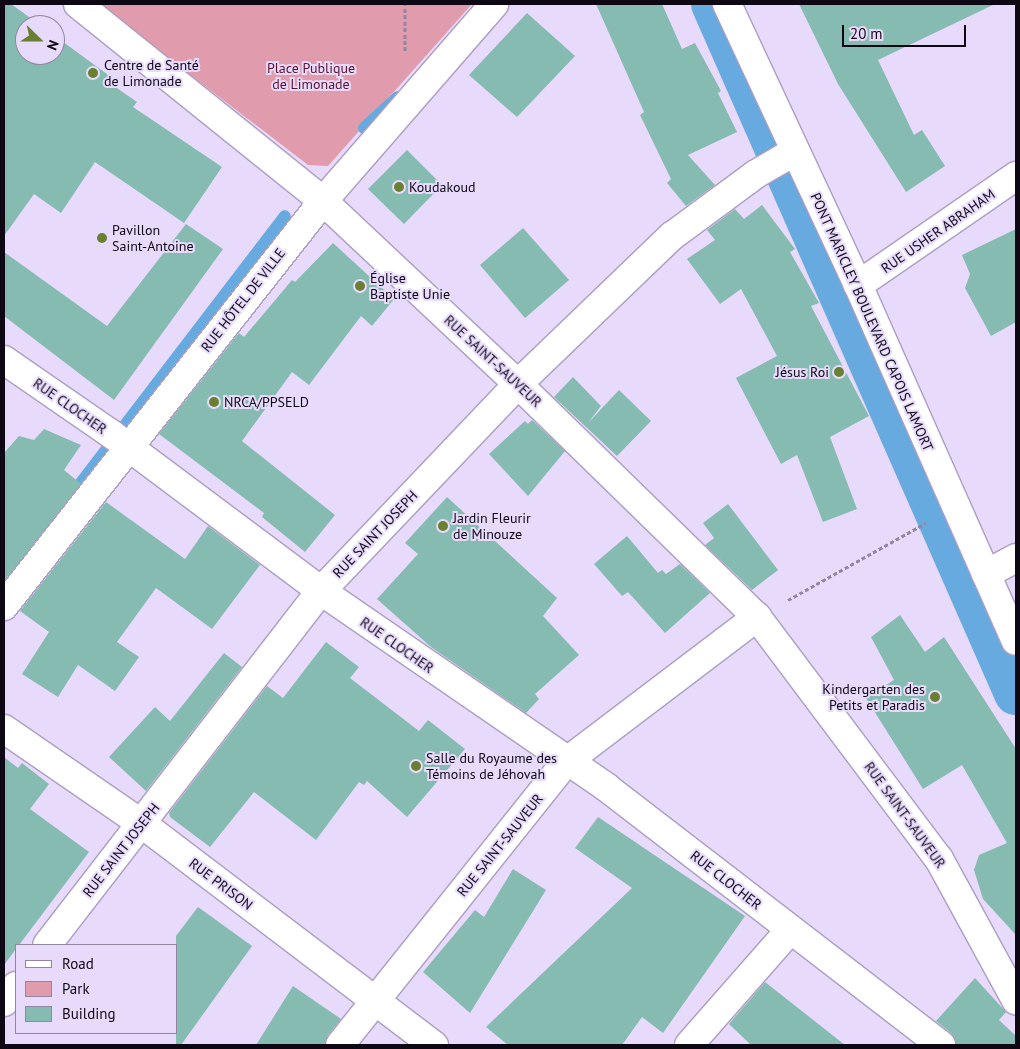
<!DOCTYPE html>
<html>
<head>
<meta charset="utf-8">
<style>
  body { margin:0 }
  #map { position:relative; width:1020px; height:1049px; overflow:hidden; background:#e7dafb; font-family:"PT Sans",sans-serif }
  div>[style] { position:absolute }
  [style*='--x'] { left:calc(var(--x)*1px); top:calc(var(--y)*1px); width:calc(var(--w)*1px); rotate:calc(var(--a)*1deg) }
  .green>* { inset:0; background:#e09bac }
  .stream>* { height:12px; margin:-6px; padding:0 6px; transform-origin:6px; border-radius:6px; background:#67aadf }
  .canal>* { height:44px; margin:-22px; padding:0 22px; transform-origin:22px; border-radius:22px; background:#67aadf }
  .building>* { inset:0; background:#86bbb2 }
  .path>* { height:3px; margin-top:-1.5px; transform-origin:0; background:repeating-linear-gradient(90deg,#9187a0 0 4px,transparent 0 6.5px) }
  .roads { filter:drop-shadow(1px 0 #ac9dc3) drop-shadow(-1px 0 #ac9dc3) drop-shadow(0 1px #ac9dc3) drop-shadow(0 -1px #ac9dc3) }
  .street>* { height:28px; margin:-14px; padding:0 14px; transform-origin:14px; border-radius:14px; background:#fff }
  .secondary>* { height:28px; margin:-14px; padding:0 14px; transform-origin:14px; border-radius:14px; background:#fff }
  .dots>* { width:14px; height:14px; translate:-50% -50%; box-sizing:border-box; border:2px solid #e7dafb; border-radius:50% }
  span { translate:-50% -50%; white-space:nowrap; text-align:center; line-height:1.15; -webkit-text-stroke:4px #e7dafb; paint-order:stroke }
  .poi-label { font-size:14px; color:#0e0815 }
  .left { translate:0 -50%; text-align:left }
  .right { translate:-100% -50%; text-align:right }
  .park-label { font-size:14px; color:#5c132e }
  .street-label { font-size:14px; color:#0e0815 }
  .frame { position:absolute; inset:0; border:5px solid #0e0815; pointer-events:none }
  .legend { position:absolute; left:15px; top:944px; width:162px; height:90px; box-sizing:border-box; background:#e7dafb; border:1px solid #90869f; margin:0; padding:6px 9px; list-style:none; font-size:15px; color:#0e0815 }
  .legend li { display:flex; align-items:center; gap:10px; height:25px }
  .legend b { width:25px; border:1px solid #90869f }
  .north { position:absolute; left:15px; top:15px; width:50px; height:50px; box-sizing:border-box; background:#e7dafb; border:1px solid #90869f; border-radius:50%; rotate:112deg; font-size:14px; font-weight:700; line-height:20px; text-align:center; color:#0e0815 }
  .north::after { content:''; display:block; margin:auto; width:18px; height:22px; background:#697f31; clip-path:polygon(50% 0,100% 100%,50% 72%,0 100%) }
  .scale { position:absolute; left:842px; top:25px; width:124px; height:22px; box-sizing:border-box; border:2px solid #0e0815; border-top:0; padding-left:6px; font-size:15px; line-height:18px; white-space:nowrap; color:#0e0815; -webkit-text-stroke:4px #e7dafb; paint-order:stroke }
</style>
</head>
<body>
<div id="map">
  <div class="green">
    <i style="clip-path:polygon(98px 4px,472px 4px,328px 166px,308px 165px)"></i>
  </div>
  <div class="stream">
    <i style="--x:364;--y:128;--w:46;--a:-42.4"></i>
    <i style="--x:15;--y:569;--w:444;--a:-52.6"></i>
  </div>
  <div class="canal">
    <i style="--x:713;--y:4;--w:753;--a:66.26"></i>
  </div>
  <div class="building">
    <i style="clip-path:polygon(4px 4px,11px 4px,40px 25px,25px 25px,25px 55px,55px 55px,55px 36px,111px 77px,108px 82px,137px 102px,133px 107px,222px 167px,184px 223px,95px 162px,61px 213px,34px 194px,4px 236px)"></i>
    <i style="clip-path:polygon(596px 4px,662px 4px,682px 49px,695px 43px,721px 91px,718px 93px,737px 132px,688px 155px,715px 185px,686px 206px,667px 183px,671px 179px,640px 115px,644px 112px)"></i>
    <i style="clip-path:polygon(799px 4px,995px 4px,878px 60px,914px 135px,922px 130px,945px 166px,906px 192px,838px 84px)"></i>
    <i style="clip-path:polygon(527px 13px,575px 56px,517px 117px,469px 75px)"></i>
    <i style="clip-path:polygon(407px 150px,442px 185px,404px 224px,368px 189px)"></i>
    <i style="clip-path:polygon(762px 205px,795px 249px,790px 252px,819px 303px,811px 306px,869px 416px,830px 437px,857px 509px,823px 522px,797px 455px,781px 464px,736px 378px,777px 356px,741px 289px,720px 304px,687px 259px,715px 240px,707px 230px,735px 209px,744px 219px)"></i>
    <i style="clip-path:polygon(186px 224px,223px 249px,114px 400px,4px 316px,4px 252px,107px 326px)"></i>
    <i style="clip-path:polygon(523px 228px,569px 280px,525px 318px,480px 265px)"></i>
    <i style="clip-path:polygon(1016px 229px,1016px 322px,991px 336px,965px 288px,970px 274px,962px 255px)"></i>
    <i style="clip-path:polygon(333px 243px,394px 299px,372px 326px,361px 316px,309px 385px,292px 372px,242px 441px,335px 515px,305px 552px,262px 517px,264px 513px,159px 434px,239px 333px,244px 337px,292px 280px,295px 282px)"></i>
    <i style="clip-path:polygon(573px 377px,601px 406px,588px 423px,619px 390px,651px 421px,617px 456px,554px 397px)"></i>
    <i style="clip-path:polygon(532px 420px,565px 451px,528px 496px,489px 454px,525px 421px,528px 424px)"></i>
    <i style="clip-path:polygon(44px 429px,81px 445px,64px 470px,81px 484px,4px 581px,4px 453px,19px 436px,34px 440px)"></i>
    <i style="clip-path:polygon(447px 497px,557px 598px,543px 616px,579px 655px,535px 694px,539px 699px,526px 713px,431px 647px,377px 599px,418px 554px,405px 543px)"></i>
    <i style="clip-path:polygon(106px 502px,185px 559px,208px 526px,260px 565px,212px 629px,156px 588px,117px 642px,139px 657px,115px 691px,78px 665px,58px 697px,22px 674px,49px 632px,20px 611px)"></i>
    <i style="clip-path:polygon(728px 504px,778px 570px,752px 590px,705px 545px,714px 538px,703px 523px)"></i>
    <i style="clip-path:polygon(627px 536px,658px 573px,662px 570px,666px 574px,680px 564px,710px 593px,665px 633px,628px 592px,622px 596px,594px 564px)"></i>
    <i style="clip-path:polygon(900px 615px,925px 652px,944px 637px,1016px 749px,1016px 935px,983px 899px,974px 870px,979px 855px,1007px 843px,962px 765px,923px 789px,866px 698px,894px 680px,871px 637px)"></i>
    <i style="clip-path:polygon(326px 642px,359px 667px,350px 678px,419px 731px,428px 720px,465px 749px,407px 817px,367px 781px,364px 785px,359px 782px,316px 840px,254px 792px,210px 847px,170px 817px,169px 813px,267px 686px,283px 698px)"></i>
    <i style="clip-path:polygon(224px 653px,242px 667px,146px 791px,109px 757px,155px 707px,170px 721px)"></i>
    <i style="clip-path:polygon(4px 757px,18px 768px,22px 763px,49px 784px,30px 809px,89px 852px,4px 965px)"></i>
    <i style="clip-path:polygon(598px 817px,745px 916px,663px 1033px,642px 1017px,622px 1045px,508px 1045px,486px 1027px,632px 888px,575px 848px)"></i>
    <i style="clip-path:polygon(513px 869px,546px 890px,470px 1013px,423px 972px,475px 910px,484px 917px)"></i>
    <i style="clip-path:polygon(198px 907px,252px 946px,181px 1045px,176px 1045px,176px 936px)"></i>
    <i style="clip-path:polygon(975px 978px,1006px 1012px,999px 1020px,1016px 1036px,1016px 1045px,956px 1045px,951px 1033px,936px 1021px)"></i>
    <i style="clip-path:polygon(765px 982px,845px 1045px,751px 1045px,729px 1024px)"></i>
    <i style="clip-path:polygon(293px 986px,341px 1019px,328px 1035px,325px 1045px,256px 1045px)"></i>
  </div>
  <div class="path">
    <i style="--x:405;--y:51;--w:47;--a:-90"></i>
    <i style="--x:788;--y:600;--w:158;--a:-29.2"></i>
  </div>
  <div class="roads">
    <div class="street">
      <i style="--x:78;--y:4;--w:314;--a:38.8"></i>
      <i style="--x:323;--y:201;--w:267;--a:43.2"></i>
      <i style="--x:518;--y:384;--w:334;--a:44.3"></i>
      <i style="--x:757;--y:617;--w:303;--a:53.1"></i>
      <i style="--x:939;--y:859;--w:161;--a:61.4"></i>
      <i style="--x:858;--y:285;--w:192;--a:-34.6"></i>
      <i style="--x:4;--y:360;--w:129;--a:34.6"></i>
      <i style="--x:110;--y:433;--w:264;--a:36.8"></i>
      <i style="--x:321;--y:591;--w:346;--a:34.5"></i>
      <i style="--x:606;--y:787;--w:423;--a:37.6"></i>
      <i style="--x:986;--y:574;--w:34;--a:-28"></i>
      <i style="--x:4;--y:606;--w:516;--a:-51.77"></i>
      <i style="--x:323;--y:201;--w:261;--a:-49"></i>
      <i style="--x:4;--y:729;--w:166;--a:34.5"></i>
      <i style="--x:141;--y:823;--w:368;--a:37.2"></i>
      <i style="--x:47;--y:945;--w:448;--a:-52.3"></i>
      <i style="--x:321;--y:591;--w:286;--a:-46.4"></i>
      <i style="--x:518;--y:384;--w:214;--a:-43.9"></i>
      <i style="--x:672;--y:236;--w:104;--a:-36.4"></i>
      <i style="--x:756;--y:174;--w:44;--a:-30.1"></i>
      <i style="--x:4;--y:1002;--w:20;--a:-53"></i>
      <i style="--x:340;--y:1045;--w:362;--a:-51.4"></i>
      <i style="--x:566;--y:762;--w:240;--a:-37.2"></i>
      <i style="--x:689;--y:1045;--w:153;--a:-48.7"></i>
    </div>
    <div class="secondary">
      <i style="--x:727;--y:4;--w:310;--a:65"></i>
      <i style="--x:858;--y:285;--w:389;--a:66.1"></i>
    </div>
  </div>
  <div class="dots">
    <i style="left:93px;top:73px;background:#697f31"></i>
    <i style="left:399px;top:187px;background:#697f31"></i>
    <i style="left:102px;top:238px;background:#697f31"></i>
    <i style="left:360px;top:286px;background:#697f31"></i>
    <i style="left:839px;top:372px;background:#697f31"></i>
    <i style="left:214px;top:402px;background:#697f31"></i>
    <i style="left:443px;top:526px;background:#697f31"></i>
    <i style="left:935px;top:697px;background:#697f31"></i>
    <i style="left:416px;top:766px;background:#697f31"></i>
  </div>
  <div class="poi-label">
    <span class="left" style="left:104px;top:73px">Centre de Santé<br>de Limonade</span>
    <span class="left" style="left:409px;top:187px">Koudakoud</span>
    <span class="left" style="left:112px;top:238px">Pavillon<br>Saint-Antoine</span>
    <span class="left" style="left:370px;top:286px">Église<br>Baptiste Unie</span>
    <span class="right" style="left:829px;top:372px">Jésus Roi</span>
    <span class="left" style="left:224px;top:402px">NRCA/PPSELD</span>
    <span class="left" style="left:453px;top:526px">Jardin Fleurir<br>de Minouze</span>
    <span class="right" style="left:925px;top:697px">Kindergarten des<br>Petits et Paradis</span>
    <span class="left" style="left:426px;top:766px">Salle du Royaume des<br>Témoins de Jéhovah</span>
  </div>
  <div class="park-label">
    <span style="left:311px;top:76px">Place Publique<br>de Limonade</span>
  </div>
  <div class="street-label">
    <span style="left:938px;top:231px;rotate:-35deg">RUE USHER ABRAHAM</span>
    <span style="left:243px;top:300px;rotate:-52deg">RUE HÔTEL DE VILLE</span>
    <span style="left:872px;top:322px;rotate:66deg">PONT MARICLEY BOULEVARD CAPOIS LAMORT</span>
    <span style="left:493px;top:361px;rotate:43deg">RUE SAINT-SAUVEUR</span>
    <span style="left:70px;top:406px;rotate:35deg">RUE CLOCHER</span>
    <span style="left:375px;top:534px;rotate:-46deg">RUE SAINT JOSEPH</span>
    <span style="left:397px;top:645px;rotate:35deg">RUE CLOCHER</span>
    <span style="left:905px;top:815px;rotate:54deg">RUE SAINT-SAUVEUR</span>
    <span style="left:500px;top:845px;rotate:-51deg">RUE SAINT-SAUVEUR</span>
    <span style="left:121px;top:850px;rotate:-52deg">RUE SAINT JOSEPH</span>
    <span style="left:726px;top:880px;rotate:38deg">RUE CLOCHER</span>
    <span style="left:221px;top:884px;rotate:37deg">RUE PRISON</span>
  </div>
  <div class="frame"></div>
  <ul class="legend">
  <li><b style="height:6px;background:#fff"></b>Road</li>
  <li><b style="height:14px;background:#e09bac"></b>Park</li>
  <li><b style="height:14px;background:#86bbb2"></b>Building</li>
  </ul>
  <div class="north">N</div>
  <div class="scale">20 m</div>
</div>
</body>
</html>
